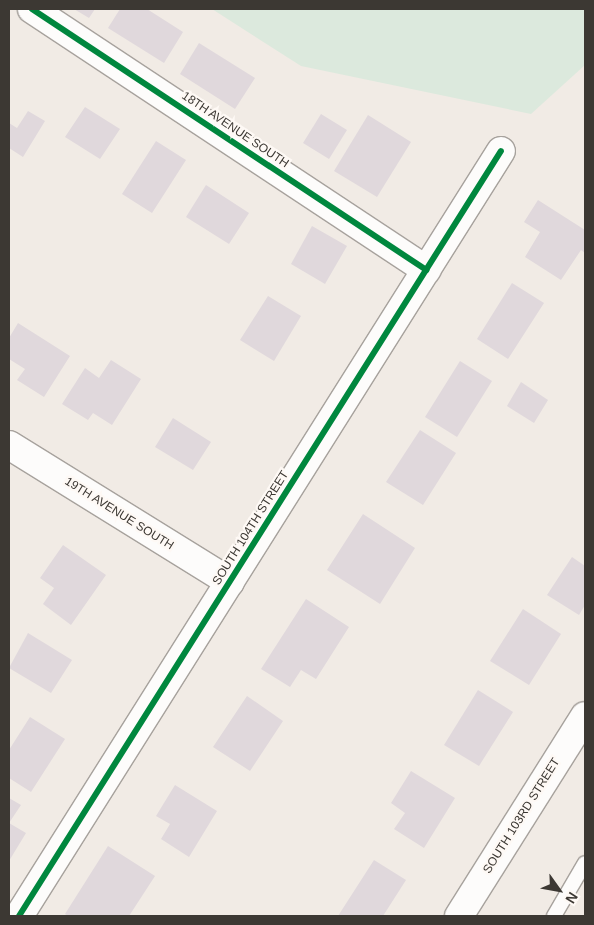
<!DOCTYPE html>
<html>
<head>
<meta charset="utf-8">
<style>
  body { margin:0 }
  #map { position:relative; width:594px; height:925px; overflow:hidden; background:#f1ebe5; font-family:Arial,sans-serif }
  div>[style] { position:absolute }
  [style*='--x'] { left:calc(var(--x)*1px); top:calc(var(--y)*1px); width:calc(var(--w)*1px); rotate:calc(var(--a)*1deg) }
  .green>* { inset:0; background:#dce9dd }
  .building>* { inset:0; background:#e0d8dc }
  .roads { filter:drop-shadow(1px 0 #a7a29d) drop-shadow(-1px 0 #a7a29d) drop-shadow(0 1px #a7a29d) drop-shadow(0 -1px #a7a29d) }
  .lane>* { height:14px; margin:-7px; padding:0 7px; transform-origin:7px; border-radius:7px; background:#fdfcfb }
  .street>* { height:28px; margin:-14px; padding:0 14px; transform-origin:14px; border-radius:14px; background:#fdfcfb }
  .cycleway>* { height:6px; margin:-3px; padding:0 3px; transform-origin:3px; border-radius:3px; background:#00873e }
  span { translate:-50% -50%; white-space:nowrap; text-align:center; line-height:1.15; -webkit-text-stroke:4.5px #fef9f5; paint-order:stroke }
  .street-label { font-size:12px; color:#3c3833 }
  .frame { position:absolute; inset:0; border:10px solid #3c3833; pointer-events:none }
  .north { position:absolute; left:534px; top:865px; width:50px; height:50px; -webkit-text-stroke:4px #fef9f5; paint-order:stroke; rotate:122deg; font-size:14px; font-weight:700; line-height:20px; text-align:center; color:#3c3833 }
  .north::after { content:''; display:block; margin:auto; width:18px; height:22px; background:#3c3833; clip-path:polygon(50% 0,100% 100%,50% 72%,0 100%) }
</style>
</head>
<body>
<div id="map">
  <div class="green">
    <i style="clip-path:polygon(212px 9px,585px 9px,585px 65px,531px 114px,301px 66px)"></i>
  </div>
  <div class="building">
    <i style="clip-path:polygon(74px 9px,95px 9px,89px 18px)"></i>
    <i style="clip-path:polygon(120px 9px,147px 9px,183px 32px,164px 63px,108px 28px)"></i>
    <i style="clip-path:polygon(199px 43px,255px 78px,235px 109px,180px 74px)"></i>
    <i style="clip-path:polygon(85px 107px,120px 129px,100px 159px,65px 137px)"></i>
    <i style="clip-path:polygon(28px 111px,45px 121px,23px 157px,9px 148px,9px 123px,17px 128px)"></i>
    <i style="clip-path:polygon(321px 114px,347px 130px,329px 159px,303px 143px)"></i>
    <i style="clip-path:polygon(368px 115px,411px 142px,377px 197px,334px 171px)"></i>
    <i style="clip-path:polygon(156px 141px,186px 160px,152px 213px,122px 194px)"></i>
    <i style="clip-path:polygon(206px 185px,249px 213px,229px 244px,186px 217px)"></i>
    <i style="clip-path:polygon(538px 200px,585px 230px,585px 253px,581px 250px,561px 280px,525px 257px,540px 232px,524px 222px)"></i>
    <i style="clip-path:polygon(312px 226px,347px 246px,325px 284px,291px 264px)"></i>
    <i style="clip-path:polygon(512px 283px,544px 303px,508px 359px,477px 339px)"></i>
    <i style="clip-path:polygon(268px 296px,301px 316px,274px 361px,240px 340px)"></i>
    <i style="clip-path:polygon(18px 323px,70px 356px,44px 397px,17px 380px,25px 369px,9px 359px,9px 338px)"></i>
    <i style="clip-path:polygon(111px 360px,141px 379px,112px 425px,93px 413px,88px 420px,62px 404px,85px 368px,99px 378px)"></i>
    <i style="clip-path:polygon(460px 361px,492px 381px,457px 437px,425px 417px)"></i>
    <i style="clip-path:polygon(521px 382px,548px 400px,534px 423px,507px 406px)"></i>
    <i style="clip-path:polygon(173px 418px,211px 442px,193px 470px,155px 447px)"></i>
    <i style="clip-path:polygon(420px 430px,456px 453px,423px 505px,386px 482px)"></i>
    <i style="clip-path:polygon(363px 514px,415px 548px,380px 604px,327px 570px)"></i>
    <i style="clip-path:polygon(63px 545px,106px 575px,71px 625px,43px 604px,54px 588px,40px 578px)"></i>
    <i style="clip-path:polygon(572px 557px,585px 566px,585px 605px,579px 615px,547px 595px)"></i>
    <i style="clip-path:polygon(306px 599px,349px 627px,316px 679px,301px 670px,290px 687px,261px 669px)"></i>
    <i style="clip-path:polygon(523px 609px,561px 634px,529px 685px,490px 661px)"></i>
    <i style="clip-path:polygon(28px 633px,72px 660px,51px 693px,9px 668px)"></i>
    <i style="clip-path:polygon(478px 690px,513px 712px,479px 766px,444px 745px)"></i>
    <i style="clip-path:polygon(247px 696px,283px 721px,250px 771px,213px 747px)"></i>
    <i style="clip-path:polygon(30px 717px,65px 739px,31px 792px,9px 778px,9px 750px)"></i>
    <i style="clip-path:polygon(411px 771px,455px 798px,424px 848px,394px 829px,405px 813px,391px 803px)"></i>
    <i style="clip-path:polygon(175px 785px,217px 811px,189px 857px,161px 839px,170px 824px,156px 816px)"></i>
    <i style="clip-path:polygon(9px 798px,21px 805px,9px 823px,26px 833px,9px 861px)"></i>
    <i style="clip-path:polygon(108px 846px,155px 876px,129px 916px,68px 916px,65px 914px)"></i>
    <i style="clip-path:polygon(374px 860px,406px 880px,383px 916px,338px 916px)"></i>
  </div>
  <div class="roads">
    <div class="lane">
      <i style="--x:554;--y:916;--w:61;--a:-59.7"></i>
    </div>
    <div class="street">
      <i style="--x:32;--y:9;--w:473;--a:33.5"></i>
      <i style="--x:9;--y:445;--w:260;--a:31.8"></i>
      <i style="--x:19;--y:916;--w:904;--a:-57.79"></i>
      <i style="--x:459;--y:916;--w:236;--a:-57.8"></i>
    </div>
  </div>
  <div class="cycleway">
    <i style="--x:32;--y:9;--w:473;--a:33.5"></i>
    <i style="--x:19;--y:916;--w:904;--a:-57.79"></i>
  </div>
  <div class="street-label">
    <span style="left:235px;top:130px;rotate:34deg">18TH AVENUE SOUTH</span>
    <span style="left:119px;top:514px;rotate:32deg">19TH AVENUE SOUTH</span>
    <span style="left:251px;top:528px;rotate:-58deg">SOUTH 104TH STREET</span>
    <span style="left:522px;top:816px;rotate:-58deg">SOUTH 103RD STREET</span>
  </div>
  <div class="frame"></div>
  <div class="north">N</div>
</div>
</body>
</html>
